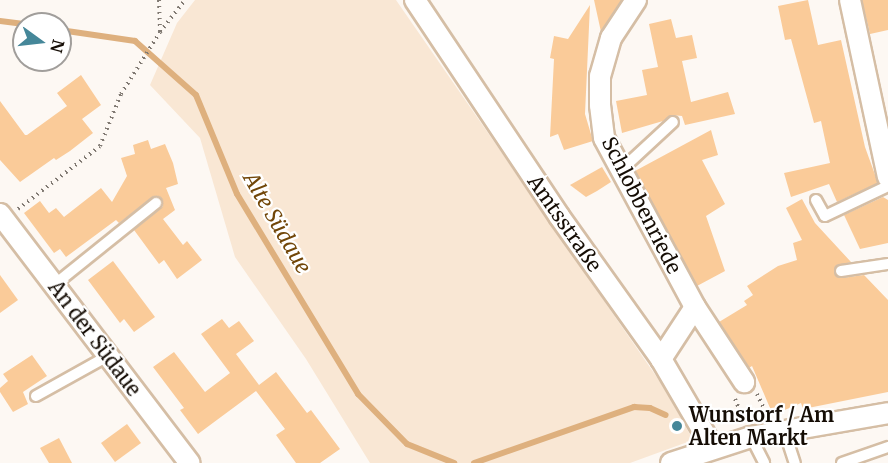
<!DOCTYPE html>
<html>
<head>
<meta charset="utf-8">
<style>
  body { margin:0 }
  #map { position:relative; width:888px; height:463px; overflow:hidden; background:#fdf8f3; font-family:Merriweather,serif }
  div>[style] { position:absolute }
  [style*='--x'] { left:calc(var(--x)*1px); top:calc(var(--y)*1px); width:calc(var(--w)*1px); rotate:calc(var(--a)*1deg) }
  .green>* { inset:0; background:#f9e7d4 }
  .stream>* { height:6px; margin:-3px; padding:0 3px; transform-origin:3px; border-radius:3px; background:#deb07e }
  .building>* { inset:0; background:#facb99 }
  .path>* { height:4px; margin-top:-2px; transform-origin:0; background:repeating-linear-gradient(90deg,#807972 0 1.5px,transparent 0 6px) }
  .roads { filter:drop-shadow(2px 0 #d5bea5) drop-shadow(-2px 0 #d5bea5) drop-shadow(0 2px #d5bea5) drop-shadow(0 -2px #d5bea5) }
  .service>* { height:10px; margin:-5px; padding:0 5px; transform-origin:5px; border-radius:5px; background:#fff }
  .minor>* { height:20px; margin:-10px; padding:0 10px; transform-origin:10px; border-radius:10px; background:#fff }
  .dots>* { width:16px; height:16px; translate:-50% -50%; box-sizing:border-box; border:3px solid #fff; border-radius:50% }
  span { translate:-50% -50%; white-space:nowrap; text-align:center; line-height:1.15; -webkit-text-stroke:4.5px #fff; paint-order:stroke }
  .street-label { font-size:20px; color:#150d05 }
  .poi-label { font-size:20px; color:#150d05; font-weight:700 }
  .left { translate:0 -50%; text-align:left }
  .water-label { font-size:21px; color:#714608; font-style:italic }
  .north { position:absolute; left:12px; top:12px; width:60px; height:60px; box-sizing:border-box; background:#fff; border:2px solid #a19e9b; border-radius:50%; rotate:105deg; font-size:16px; font-weight:700; line-height:24px; text-align:center; color:#150d05 }
  .north::after { content:''; display:block; margin:auto; width:21px; height:27px; background:#458799; clip-path:polygon(50% 0,100% 100%,50% 72%,0 100%) }
</style>
</head>
<body>
<div id="map">
  <div class="green">
    <i style="clip-path:polygon(195px 0,396px 0,665px 389px,693px 440px,630px 463px,370px 463px,306px 359px,235px 257px,200px 138px,150px 85px,177px 23px)"></i>
  </div>
  <div class="stream">
    <i style="--x:0;--y:21;--w:24;--a:7"></i>
    <i style="--x:60;--y:30;--w:76;--a:8.3"></i>
    <i style="--x:135;--y:41;--w:81;--a:41.5"></i>
    <i style="--x:196;--y:95;--w:107;--a:67.5"></i>
    <i style="--x:237;--y:194;--w:234;--a:58.8"></i>
    <i style="--x:358;--y:394;--w:70;--a:45.6"></i>
    <i style="--x:407;--y:444;--w:51;--a:22"></i>
    <i style="--x:474;--y:463;--w:170;--a:-19.3"></i>
    <i style="--x:634;--y:407;--w:16;--a:4"></i>
    <i style="--x:650;--y:408;--w:17;--a:24"></i>
  </div>
  <div class="building">
    <i style="clip-path:polygon(594px 0,622px 0,601px 32px)"></i>
    <i style="clip-path:polygon(808px 0,818px 45px,841px 40px,865px 147px,878px 183px,837px 202px,829px 184px,791px 197px,784px 173px,830px 163px,821px 121px,814px 123px,791px 39px,785px 40px,778px 6px)"></i>
    <i style="clip-path:polygon(862px 0,888px 0,888px 30px,870px 34px)"></i>
    <i style="clip-path:polygon(590px 5px,585px 114px,593px 141px,564px 150px,558px 134px,550px 137px,554px 59px,550px 58px,554px 36px,568px 39px)"></i>
    <i style="clip-path:polygon(671px 19px,676px 38px,692px 35px,697px 58px,682px 61px,691px 102px,728px 92px,735px 114px,685px 125px,682px 116px,672px 115px,663px 121px,622px 133px,616px 101px,647px 95px,642px 70px,658px 67px,649px 24px)"></i>
    <i style="clip-path:polygon(81px 75px,101px 105px,82px 119px,93px 133px,70px 151px,56px 160px,54px 158px,20px 182px,0 160px,0 101px,25px 135px,27px 135px,67px 106px,57px 93px)"></i>
    <i style="clip-path:polygon(711px 130px,718px 155px,702px 160px,725px 204px,706px 216px,725px 271px,697px 286px,635px 171px)"></i>
    <i style="clip-path:polygon(148px 140px,151px 149px,165px 144px,173px 163px,178px 184px,166px 188px,175px 210px,163px 219px,183px 245px,187px 241px,202px 260px,177px 279px,164px 260px,159px 264px,134px 230px,163px 206px,162px 199px,155px 196px,119px 223px,116px 220px,66px 257px,60px 249px,54px 253px,24px 213px,40px 201px,49px 213px,56px 208px,64px 217px,101px 188px,112px 202px,127px 176px,121px 158px,135px 154px,133px 145px)"></i>
    <i style="clip-path:polygon(602px 167px,611px 182px,597px 191px,586px 197px,570px 185px)"></i>
    <i style="clip-path:polygon(883px 197px,888px 200px,888px 243px,860px 249px,844px 215px)"></i>
    <i style="clip-path:polygon(802px 199px,815px 223px,851px 262px,836px 266px,834px 272px,836px 276px,842px 278px,864px 275px,888px 300px,888px 392px,803px 409px,801px 403px,773px 415px,752px 366px,749px 368px,719px 322px,747px 305px,744px 301px,753px 295px,747px 286px,778px 266px,797px 260px,793px 243px,802px 240px,786px 208px)"></i>
    <i style="clip-path:polygon(113px 261px,155px 317px,134px 332px,124px 319px,120px 323px,88px 280px)"></i>
    <i style="clip-path:polygon(0 275px,18px 300px,0 313px)"></i>
    <i style="clip-path:polygon(222px 319px,229px 328px,239px 321px,254px 341px,236px 354px,259px 385px,276px 372px,307px 413px,311px 410px,340px 449px,320px 463px,296px 463px,276px 435px,285px 429px,256px 391px,198px 434px,180px 410px,184px 408px,153px 367px,174px 352px,205px 392px,230px 373px,201px 334px)"></i>
    <i style="clip-path:polygon(32px 355px,47px 376px,23px 392px,28px 404px,13px 412px,0 392px,0 388px,8px 381px,3px 374px)"></i>
    <i style="clip-path:polygon(127px 424px,141px 443px,115px 462px,101px 443px)"></i>
    <i style="clip-path:polygon(59px 438px,72px 463px,49px 463px,40px 448px)"></i>
  </div>
  <div class="path">
    <i style="--x:159;--y:0;--w:32;--a:88"></i>
    <i style="--x:18;--y:209;--w:103;--a:-37.5"></i>
    <i style="--x:100;--y:146;--w:56;--a:-68"></i>
    <i style="--x:121;--y:94;--w:73;--a:-57.8"></i>
    <i style="--x:160;--y:32;--w:41;--a:-52"></i>
    <i style="--x:757;--y:394;--w:25;--a:64"></i>
    <i style="--x:735;--y:399;--w:23;--a:67"></i>
  </div>
  <div class="roads">
    <div class="service">
      <i style="--x:620;--y:171;--w:72;--a:-42.8"></i>
      <i style="--x:816;--y:200;--w:18;--a:61"></i>
      <i style="--x:825;--y:216;--w:70;--a:-25.5"></i>
      <i style="--x:841;--y:271;--w:48;--a:-8.5"></i>
      <i style="--x:54;--y:285;--w:131;--a:-38.8"></i>
      <i style="--x:36;--y:396;--w:82;--a:-29.1"></i>
      <i style="--x:784;--y:430;--w:35;--a:72"></i>
      <i style="--x:751;--y:437;--w:29;--a:63"></i>
      <i style="--x:842;--y:463;--w:49;--a:-19.2"></i>
    </div>
    <div class="minor">
      <i style="--x:415;--y:0;--w:260;--a:56.3"></i>
      <i style="--x:559;--y:216;--w:176;--a:54.5"></i>
      <i style="--x:661;--y:359;--w:103;--a:59.7"></i>
      <i style="--x:636;--y:0;--w:45;--a:123.3"></i>
      <i style="--x:611;--y:38;--w:40;--a:106"></i>
      <i style="--x:600;--y:76;--w:29;--a:90"></i>
      <i style="--x:600;--y:105;--w:33;--a:83"></i>
      <i style="--x:604;--y:138;--w:192;--a:61.7"></i>
      <i style="--x:695;--y:307;--w:90;--a:56.8"></i>
      <i style="--x:850;--y:0;--w:181;--a:77.9"></i>
      <i style="--x:0;--y:214;--w:313;--a:52.7"></i>
      <i style="--x:661;--y:359;--w:62;--a:-56.8"></i>
      <i style="--x:671;--y:463;--w:84;--a:-18"></i>
      <i style="--x:751;--y:437;--w:139;--a:-9.9"></i>
    </div>
  </div>
  <div class="dots">
    <i style="left:677px;top:426px;background:#458799"></i>
  </div>
  <div class="street-label">
    <span style="left:642px;top:205px;rotate:63deg">Schlobbenriede</span>
    <span style="left:565px;top:223px;rotate:55deg">Amtsstraße</span>
    <span style="left:95px;top:338px;rotate:53deg">An der Südaue</span>
  </div>
  <div class="poi-label">
    <span class="left" style="left:689px;top:426px">Wunstorf / Am<br>Alten Markt</span>
  </div>
  <div class="water-label">
    <span style="left:277px;top:223px;rotate:60deg">Alte Südaue</span>
  </div>
  <div class="north">N</div>
</div>
</body>
</html>
